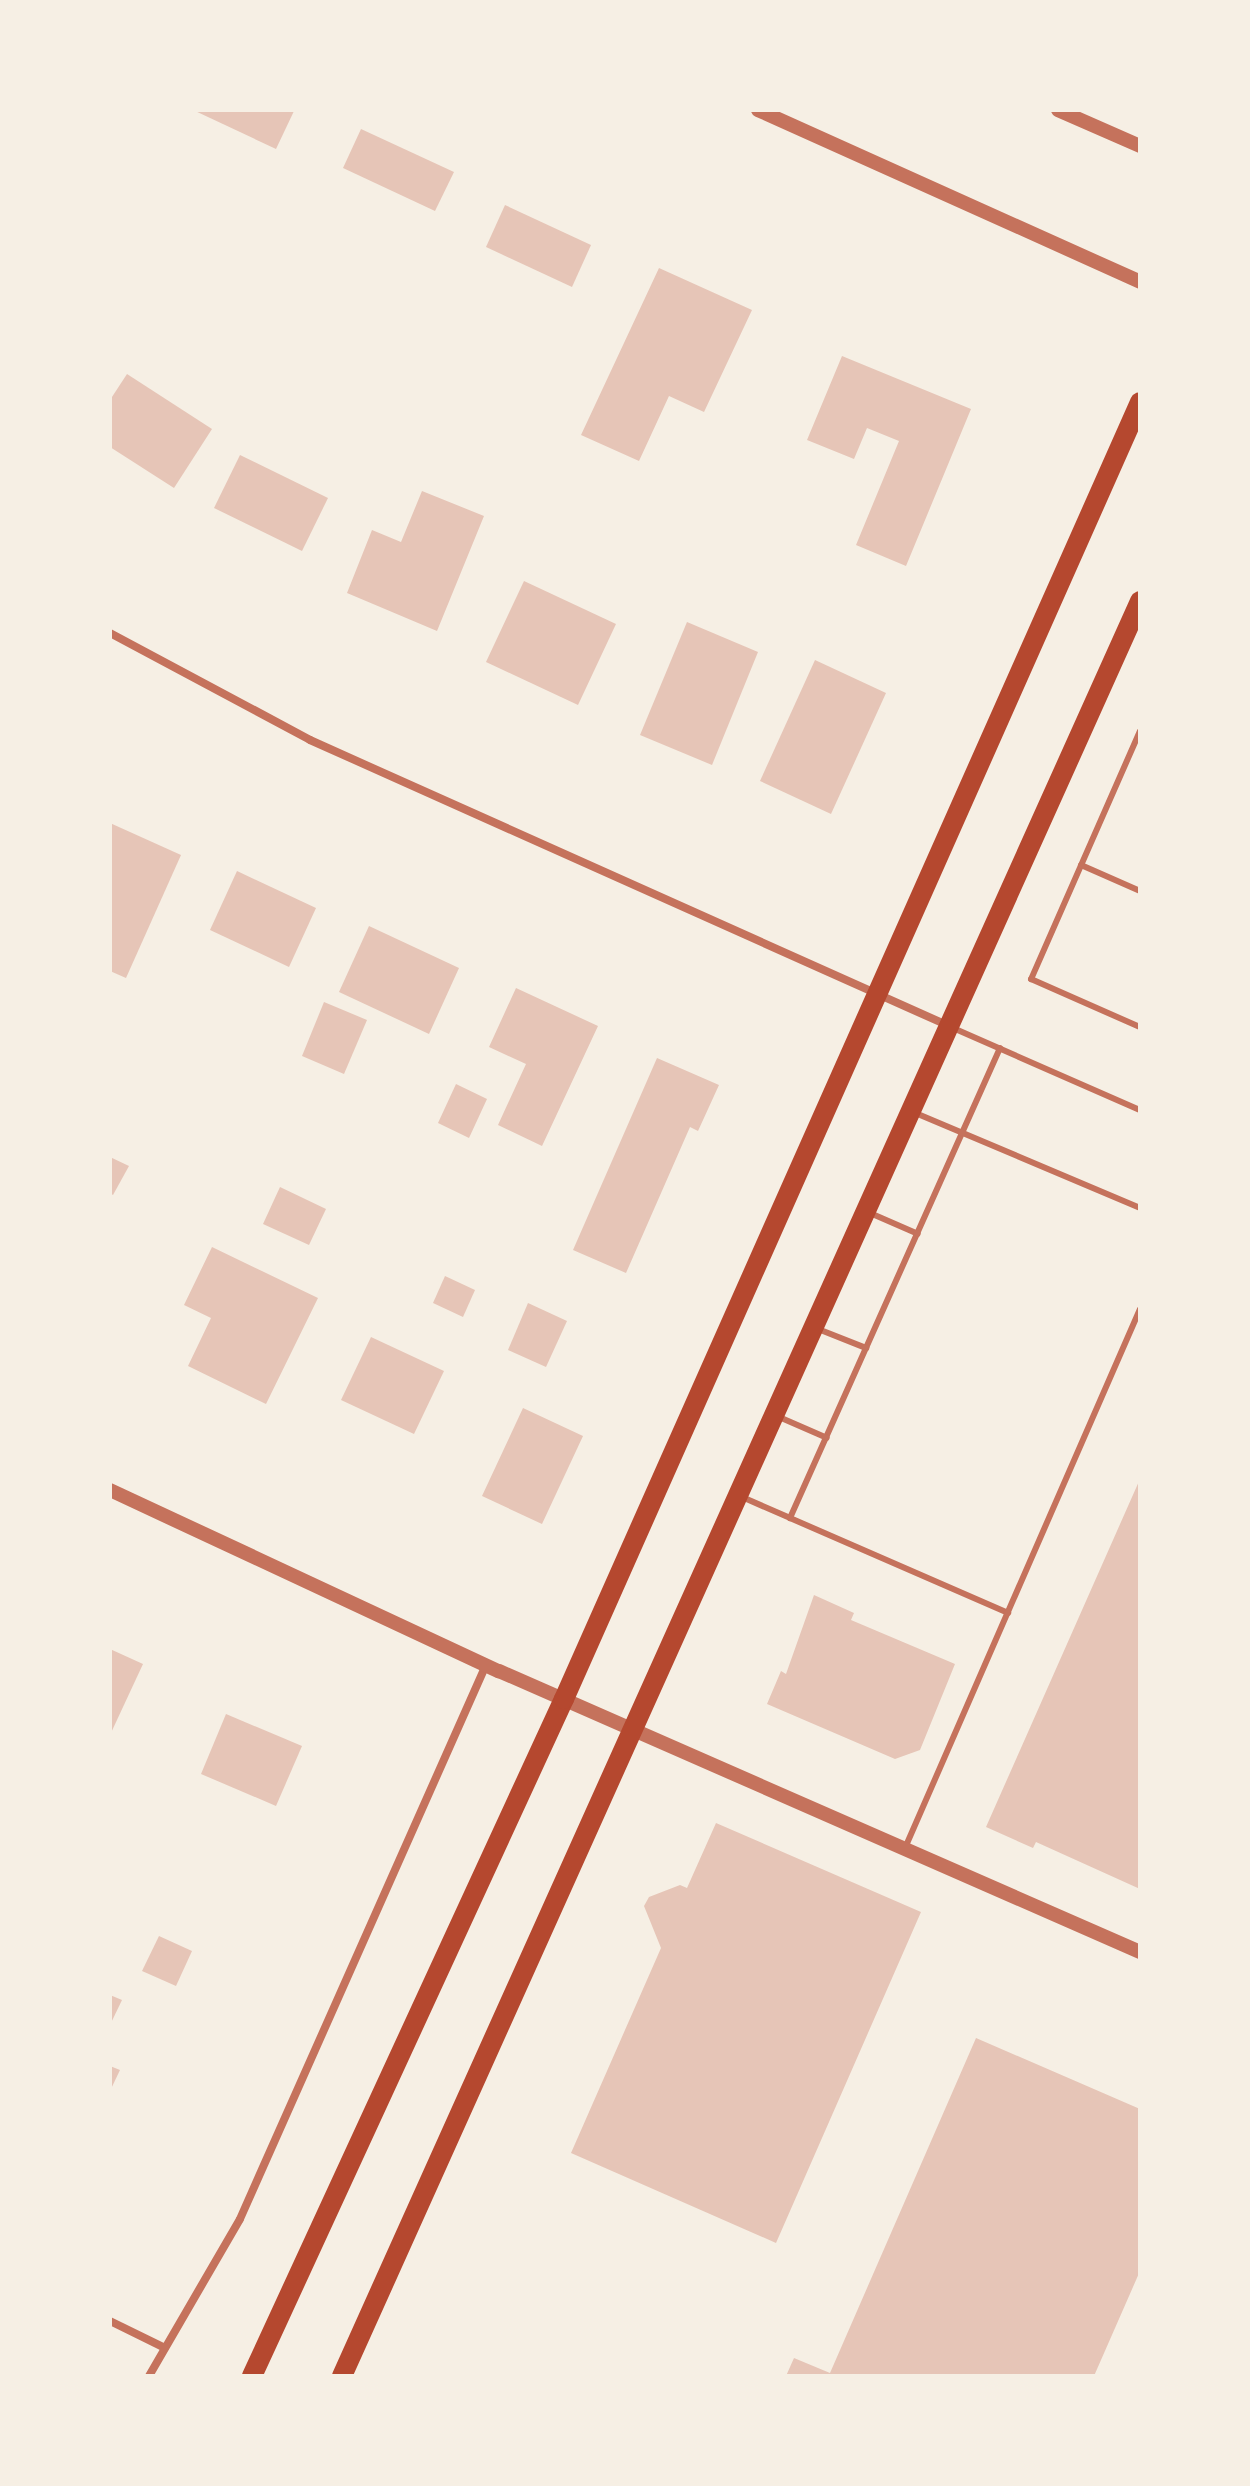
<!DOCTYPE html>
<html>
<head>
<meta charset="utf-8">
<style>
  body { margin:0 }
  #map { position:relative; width:1250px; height:2486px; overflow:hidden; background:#f6efe4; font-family:"Noto Sans",sans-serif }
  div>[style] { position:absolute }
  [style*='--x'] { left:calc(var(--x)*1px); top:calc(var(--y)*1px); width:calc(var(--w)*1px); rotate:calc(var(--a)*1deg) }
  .building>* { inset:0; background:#e6c5b7 }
  .service>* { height:6px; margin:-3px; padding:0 3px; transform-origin:3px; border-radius:3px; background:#c5725c }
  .minor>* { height:8px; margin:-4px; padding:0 4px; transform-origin:4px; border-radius:4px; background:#c5725c }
  .tertiary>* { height:14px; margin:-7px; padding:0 7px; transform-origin:7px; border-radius:7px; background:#c5725c }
  .primary>* { height:20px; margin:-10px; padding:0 10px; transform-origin:10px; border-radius:10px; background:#b5482f }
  span { translate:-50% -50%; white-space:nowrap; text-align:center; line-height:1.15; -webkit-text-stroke:8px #f6efe4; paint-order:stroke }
  .frame { position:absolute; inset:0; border:112px solid #f6efe4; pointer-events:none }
</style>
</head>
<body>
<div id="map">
  <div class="building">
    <i style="clip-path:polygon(193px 110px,291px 110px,294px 111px,276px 149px)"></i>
    <i style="clip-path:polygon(361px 129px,454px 172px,435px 211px,343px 168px)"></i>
    <i style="clip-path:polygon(505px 205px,591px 245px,572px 287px,486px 247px)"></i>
    <i style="clip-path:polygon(659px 268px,752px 310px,704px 412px,669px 396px,639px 461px,581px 435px)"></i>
    <i style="clip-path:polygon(842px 356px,971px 409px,906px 566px,856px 545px,899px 441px,867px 428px,854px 459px,807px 440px)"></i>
    <i style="clip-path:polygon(127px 374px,212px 429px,174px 488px,110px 447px,110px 400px)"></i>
    <i style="clip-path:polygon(240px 455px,328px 498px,302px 551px,214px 508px)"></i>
    <i style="clip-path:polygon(422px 491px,484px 516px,437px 631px,347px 593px,372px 530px,401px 542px)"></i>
    <i style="clip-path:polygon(524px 581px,616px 624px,578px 705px,486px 662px)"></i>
    <i style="clip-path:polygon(687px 622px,758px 652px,712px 765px,640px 735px)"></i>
    <i style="clip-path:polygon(815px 660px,886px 693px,831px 814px,760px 781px)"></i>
    <i style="clip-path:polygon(110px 823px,181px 855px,126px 978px,110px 971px)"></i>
    <i style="clip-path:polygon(237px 871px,316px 908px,289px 967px,210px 930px)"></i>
    <i style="clip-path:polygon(369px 926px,459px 968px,429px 1034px,339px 992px)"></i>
    <i style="clip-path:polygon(516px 988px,598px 1026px,542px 1146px,498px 1125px,526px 1064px,489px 1047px)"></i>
    <i style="clip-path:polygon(324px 1002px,367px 1020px,344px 1074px,302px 1056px)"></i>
    <i style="clip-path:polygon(657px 1058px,719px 1085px,698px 1131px,690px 1127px,626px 1273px,573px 1250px)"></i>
    <i style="clip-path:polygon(456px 1084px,487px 1099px,469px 1138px,438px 1123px)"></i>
    <i style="clip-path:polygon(110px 1157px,129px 1166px,113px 1195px,110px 1193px)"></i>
    <i style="clip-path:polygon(280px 1187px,326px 1209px,309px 1245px,263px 1224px)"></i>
    <i style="clip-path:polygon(212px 1247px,318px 1298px,266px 1404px,188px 1366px,211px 1318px,184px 1305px)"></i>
    <i style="clip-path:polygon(445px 1276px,475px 1290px,463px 1317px,433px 1303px)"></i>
    <i style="clip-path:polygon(528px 1303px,567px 1321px,546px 1367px,508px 1350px)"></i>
    <i style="clip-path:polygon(371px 1337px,444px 1371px,414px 1434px,341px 1400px)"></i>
    <i style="clip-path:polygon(523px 1408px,583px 1436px,542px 1524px,482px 1496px)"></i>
    <i style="clip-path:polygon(1140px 1479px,1140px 1889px,1036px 1842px,1033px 1848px,986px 1827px)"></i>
    <i style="clip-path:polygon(814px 1595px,854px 1613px,851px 1620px,955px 1664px,920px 1750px,895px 1759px,767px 1704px,781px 1671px,786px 1674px)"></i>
    <i style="clip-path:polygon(110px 1649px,143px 1664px,110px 1735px)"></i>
    <i style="clip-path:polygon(226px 1714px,302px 1746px,276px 1806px,201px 1774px)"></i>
    <i style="clip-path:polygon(716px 1823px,921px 1912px,776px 2243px,571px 2153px,661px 1948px,644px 1906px,649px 1897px,680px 1885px,687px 1888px)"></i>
    <i style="clip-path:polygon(159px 1936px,192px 1951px,176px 1986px,142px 1971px)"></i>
    <i style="clip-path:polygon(110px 1995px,122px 2000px,110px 2025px)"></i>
    <i style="clip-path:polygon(976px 2038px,1140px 2109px,1140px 2271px,1094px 2376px,786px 2376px,794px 2358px,830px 2373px)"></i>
    <i style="clip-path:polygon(110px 2066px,120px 2070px,110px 2091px)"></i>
  </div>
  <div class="service">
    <i style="--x:1140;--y:731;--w:271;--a:113.7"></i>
    <i style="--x:1031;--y:979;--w:119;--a:23.8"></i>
    <i style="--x:1081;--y:865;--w:64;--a:23.8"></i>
    <i style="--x:953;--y:1028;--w:204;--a:23.7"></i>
    <i style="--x:1000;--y:1048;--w:515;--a:114.08"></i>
    <i style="--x:790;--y:1518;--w:238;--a:23.5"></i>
    <i style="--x:913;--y:1112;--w:246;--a:22.9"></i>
    <i style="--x:870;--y:1213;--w:52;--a:23.6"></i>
    <i style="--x:818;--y:1329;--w:52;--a:21.6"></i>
    <i style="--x:779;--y:1417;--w:52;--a:23.6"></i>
    <i style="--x:742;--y:1497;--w:52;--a:23.6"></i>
    <i style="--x:905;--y:1848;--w:588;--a:-66.44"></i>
  </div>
  <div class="minor">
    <i style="--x:110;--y:633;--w:227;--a:28.1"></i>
    <i style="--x:310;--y:740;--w:700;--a:24.11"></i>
    <i style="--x:110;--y:2321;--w:61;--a:26.1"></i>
    <i style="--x:149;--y:2376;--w:181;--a:-59.9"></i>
    <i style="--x:240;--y:2219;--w:606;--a:-66.06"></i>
  </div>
  <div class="tertiary">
    <i style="--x:758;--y:110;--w:419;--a:24.2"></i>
    <i style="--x:1058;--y:110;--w:90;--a:23.7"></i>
    <i style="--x:110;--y:1490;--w:429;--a:25"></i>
    <i style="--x:499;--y:1671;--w:700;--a:23.67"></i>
  </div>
  <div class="primary">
    <i style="--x:252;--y:2376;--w:745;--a:-65.26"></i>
    <i style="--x:564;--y:1699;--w:1419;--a:-66.05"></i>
    <i style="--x:342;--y:2376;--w:1946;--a:-65.79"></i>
  </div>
  <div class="frame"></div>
</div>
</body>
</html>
